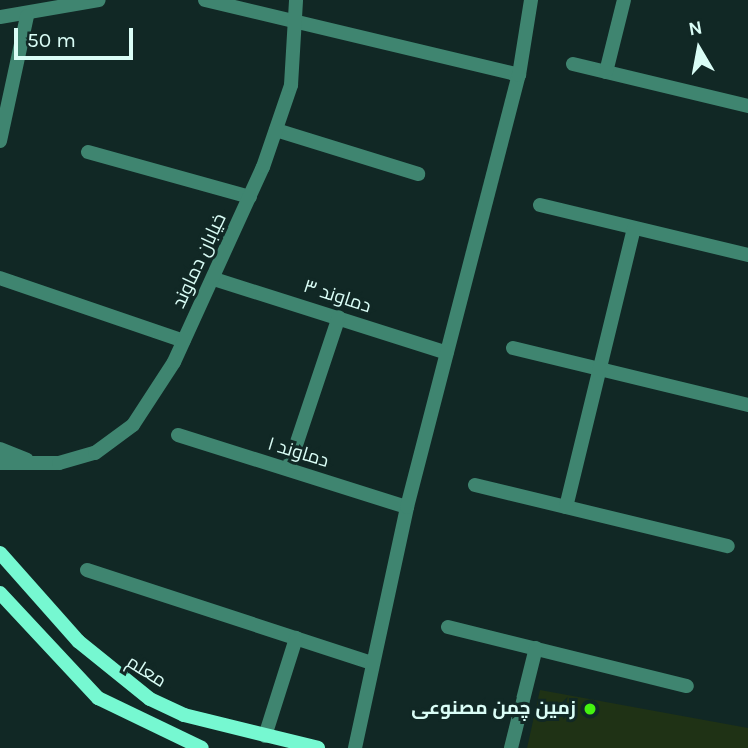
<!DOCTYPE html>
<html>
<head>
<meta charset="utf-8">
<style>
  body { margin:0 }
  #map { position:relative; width:748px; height:748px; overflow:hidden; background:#112825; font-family:Karla,Cairo,sans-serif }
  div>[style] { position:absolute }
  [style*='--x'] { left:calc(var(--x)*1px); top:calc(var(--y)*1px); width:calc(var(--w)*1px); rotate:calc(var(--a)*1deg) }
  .green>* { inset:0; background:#1f3215 }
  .street>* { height:14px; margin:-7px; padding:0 7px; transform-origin:7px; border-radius:7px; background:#3f8570 }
  .secondary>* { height:14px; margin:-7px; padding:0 7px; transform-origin:7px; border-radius:7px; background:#76f8d1 }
  .dots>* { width:19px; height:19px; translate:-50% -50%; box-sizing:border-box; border:4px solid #112825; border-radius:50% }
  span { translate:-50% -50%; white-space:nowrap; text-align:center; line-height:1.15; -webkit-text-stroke:6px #112825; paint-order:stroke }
  .street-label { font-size:19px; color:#dafdf6 }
  .poi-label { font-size:19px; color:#dafdf6; font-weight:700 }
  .right { translate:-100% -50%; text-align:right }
  .north { position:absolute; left:664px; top:14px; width:70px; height:70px; -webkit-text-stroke:5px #112825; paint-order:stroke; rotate:350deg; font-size:19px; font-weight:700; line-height:28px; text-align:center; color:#dafdf6 }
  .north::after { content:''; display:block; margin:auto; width:24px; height:32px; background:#dafdf6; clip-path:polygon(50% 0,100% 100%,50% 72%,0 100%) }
  .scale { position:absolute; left:14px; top:28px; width:119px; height:32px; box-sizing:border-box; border:4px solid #dafdf6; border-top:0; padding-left:9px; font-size:21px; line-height:24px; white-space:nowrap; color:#dafdf6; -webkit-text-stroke:5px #112825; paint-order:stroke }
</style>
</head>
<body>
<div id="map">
  <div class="green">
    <i style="clip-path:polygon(540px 690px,748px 728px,748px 748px,527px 748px)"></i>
  </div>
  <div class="street">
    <i style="--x:205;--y:0;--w:323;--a:13.4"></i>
    <i style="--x:0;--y:17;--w:100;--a:-9.7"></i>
    <i style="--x:573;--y:64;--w:180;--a:13.5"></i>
    <i style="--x:606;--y:72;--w:74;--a:-76"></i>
    <i style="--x:276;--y:130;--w:149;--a:17.2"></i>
    <i style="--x:0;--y:141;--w:128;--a:-77.8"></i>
    <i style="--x:88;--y:152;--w:168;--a:15.5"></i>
    <i style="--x:540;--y:205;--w:214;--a:13.5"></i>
    <i style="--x:0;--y:278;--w:194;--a:18.9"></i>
    <i style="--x:214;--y:279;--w:244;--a:17.6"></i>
    <i style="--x:513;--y:348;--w:242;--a:13.6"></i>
    <i style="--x:178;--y:435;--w:240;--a:17.5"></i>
    <i style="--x:0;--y:449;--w:29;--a:22"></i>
    <i style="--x:0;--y:463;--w:59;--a:0"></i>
    <i style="--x:59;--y:463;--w:37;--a:-16"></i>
    <i style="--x:95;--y:453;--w:47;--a:-36.4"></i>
    <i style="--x:133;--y:425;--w:75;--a:-56.9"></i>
    <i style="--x:174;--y:362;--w:214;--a:-65.5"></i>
    <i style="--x:263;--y:167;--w:87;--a:-71.1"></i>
    <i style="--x:291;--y:85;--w:85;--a:-86.6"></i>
    <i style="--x:288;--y:469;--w:160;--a:-71.5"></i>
    <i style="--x:475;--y:485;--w:260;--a:13.6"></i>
    <i style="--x:566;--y:507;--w:287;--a:-76.3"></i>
    <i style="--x:87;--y:570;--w:300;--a:18.1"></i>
    <i style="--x:448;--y:627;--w:246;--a:13.9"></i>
    <i style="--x:265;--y:736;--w:103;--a:-72.4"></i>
    <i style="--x:355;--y:748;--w:247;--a:-77.8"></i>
    <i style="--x:407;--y:507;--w:446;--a:-75.5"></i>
    <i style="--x:519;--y:75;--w:76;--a:-80.9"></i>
    <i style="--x:511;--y:748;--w:103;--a:-76"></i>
  </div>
  <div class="secondary">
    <i style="--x:0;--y:553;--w:118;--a:48.4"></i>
    <i style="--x:78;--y:641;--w:92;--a:38.9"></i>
    <i style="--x:150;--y:699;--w:38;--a:25"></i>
    <i style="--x:184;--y:715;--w:138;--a:13.8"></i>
    <i style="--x:0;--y:593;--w:144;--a:47"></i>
    <i style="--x:98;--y:698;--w:115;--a:25.7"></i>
  </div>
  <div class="dots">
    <i style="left:590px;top:709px;background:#44f310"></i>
  </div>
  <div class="street-label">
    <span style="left:200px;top:261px;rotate:-65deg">خیابان دماوند</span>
    <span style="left:337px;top:297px;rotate:18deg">دماوند ۳</span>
    <span style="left:298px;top:453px;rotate:17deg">دماوند ۱</span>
    <span style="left:146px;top:672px;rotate:32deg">معلم</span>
  </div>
  <div class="poi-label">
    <span class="right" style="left:576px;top:709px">زمین چمن مصنوعی</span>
  </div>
  <div class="north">N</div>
  <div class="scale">50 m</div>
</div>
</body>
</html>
